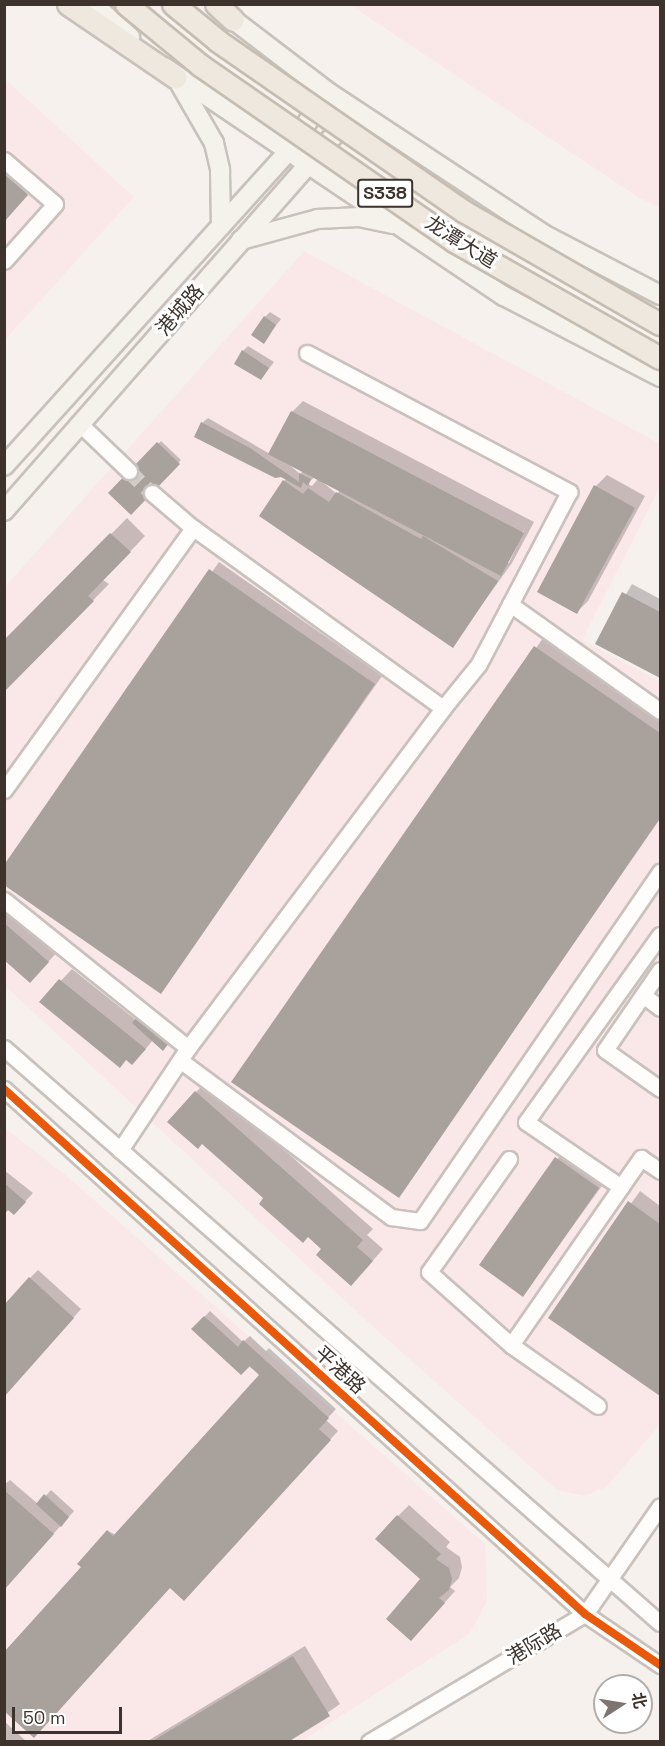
<!DOCTYPE html>
<html>
<head>
<meta charset="utf-8">
<style>
  body { margin:0 }
  #map { position:relative; width:665px; height:1746px; overflow:hidden; background:#f7f1ed; font-family:"Space Grotesk","Noto Sans SC",sans-serif }
  div>[style] { position:absolute }
  [style*='--x'] { left:calc(var(--x)*1px); top:calc(var(--y)*1px); width:calc(var(--w)*1px); rotate:calc(var(--a)*1deg) }
  .industrial>* { inset:0; background:#fae8e8 }
  .shadow>* { inset:0; background:#0003 }
  .building>* { inset:0; background:#a8a19c }
  .minor-tunnel>* { height:15px; margin-top:-7.5px; transform-origin:0; background:repeating-linear-gradient(90deg,#d2cbc6 0 15px,transparent 0 23px) }
  .roads { filter:drop-shadow(2px 0 #c9c1bc) drop-shadow(-2px 0 #c9c1bc) drop-shadow(0 2px #c9c1bc) drop-shadow(0 -2px #c9c1bc) }
  .minor>* { height:15px; margin:-7.5px; padding:0 7.5px; transform-origin:7.5px; border-radius:7.5px; background:#fefdfc }
  .major>* { height:18px; margin:-9px; padding:0 9px; transform-origin:9px; border-radius:9px; background:#f5f1eb }
  .highway>* { height:21px; margin:-10.5px; padding:0 10.5px; transform-origin:10.5px; border-radius:10.5px; background:#efe8df }
  .bridges { filter:drop-shadow(2px 0 #c6bdb2) drop-shadow(-2px 0 #c6bdb2) drop-shadow(0 2px #c6bdb2) drop-shadow(0 -2px #c6bdb2) }
  .highway-bridge>* { height:21px; margin:-10.5px; padding:0 10.5px; transform-origin:10.5px; border-radius:10.5px; background:#efe8df }
  .cycleway>* { height:8px; margin:-4px; padding:0 4px; transform-origin:4px; border-radius:4px; background:#e8590c }
  span { translate:-50% -50%; white-space:nowrap; text-align:center; line-height:1.15; -webkit-text-stroke:6px #fff; paint-order:stroke }
  .shield-label span { padding:2px 4px; background:#fff; border:2px solid; border-radius:4px; -webkit-text-stroke-width:0 }
  .shield-label { font-size:18px; color:#3d322c; font-weight:700 }
  .street-label { font-size:20px; color:#3d322c }
  .frame { position:absolute; inset:0; border:6px solid #3d322c; pointer-events:none }
  .north { position:absolute; left:593px; top:1674px; width:60px; height:60px; box-sizing:border-box; background:#fff; border:2px solid #b1adab; border-radius:50%; rotate:78deg; font-size:16px; font-weight:700; line-height:24px; text-align:center; color:#3d322c }
  .north::after { content:''; display:block; margin:auto; width:21px; height:27px; background:#7e7570; clip-path:polygon(50% 0,100% 100%,50% 72%,0 100%) }
  .scale { position:absolute; left:12px; top:1707px; width:110px; height:27px; box-sizing:border-box; border:3px solid #3d322c; border-top:0; padding-left:8px; font-size:18px; line-height:21px; white-space:nowrap; color:#3d322c; -webkit-text-stroke:4px #fff; paint-order:stroke }
</style>
</head>
<body>
<div id="map">
  <div class="industrial">
    <i style="clip-path:polygon(350px 5px,660px 5px,660px 208px,636px 196px)"></i>
    <i style="clip-path:polygon(5px 79px,134px 197px,5px 340px)"></i>
    <i style="clip-path:polygon(304px 251px,660px 444px,660px 487px,582px 640px,660px 681px,660px 1425px,606px 1487px,585px 1496px,557px 1490px,370px 1324px,5px 986px,5px 587px)"></i>
    <i style="clip-path:polygon(4px 1127px,68px 1177px,485px 1544px,487px 1601px,469px 1634px,302px 1741px,5px 1741px)"></i>
  </div>
  <div class="shadow">
    <i style="clip-path:polygon(4px 159px,35px 186px,4px 221px)"></i>
    <i style="clip-path:polygon(270px 312px,281px 319px,263px 342px,265px 317px)"></i>
    <i style="clip-path:polygon(248px 346px,274px 362px,261px 379px,243px 351px)"></i>
    <i style="clip-path:polygon(evenodd,303px 401px,534px 522px,512px 563px,452px 646px,284px 481px,287px 478px,202px 423px,208px 418px,270px 454px,292px 412px,303px 401px,285px 461px,303px 471px,300px 474px,285px 461px,303px 401px,314px 477px,318px 479px,312px 486px,308px 484px,314px 477px,303px 401px,320px 480px,340px 490px,337px 494px,320px 480px,303px 401px,526px 526px,509px 563px,506px 563px,526px 526px)"></i>
    <i style="clip-path:polygon(161px 441px,181px 460px,131px 513px,110px 493px)"></i>
    <i style="clip-path:polygon(607px 475px,645px 496px,588px 601px,577px 612px,596px 486px)"></i>
    <i style="clip-path:polygon(127px 518px,145px 536px,103px 580px,109px 584px,4px 691px,4px 643px)"></i>
    <i style="clip-path:polygon(219px 562px,382px 676px,161px 992px,4px 868px)"></i>
    <i style="clip-path:polygon(632px 584px,660px 599px,660px 676px,597px 644px)"></i>
    <i style="clip-path:polygon(543px 638px,660px 719px,660px 819px,398px 1196px,233px 1082px)"></i>
    <i style="clip-path:polygon(4px 902px,59px 950px,41px 970px,4px 960px)"></i>
    <i style="clip-path:polygon(72px 969px,136px 1020px,173px 1037px,163px 1049px,153px 1040px,143px 1052px,41px 1002px)"></i>
    <i style="clip-path:polygon(207px 1081px,373px 1229px,367px 1235px,383px 1249px,362px 1273px,323px 1249px,265px 1198px,196px 1092px)"></i>
    <i style="clip-path:polygon(567px 1146px,609px 1176px,523px 1295px,481px 1265px)"></i>
    <i style="clip-path:polygon(4px 1170px,33px 1193px,22px 1205px,4px 1212px)"></i>
    <i style="clip-path:polygon(640px 1191px,660px 1206px,660px 1394px,550px 1318px)"></i>
    <i style="clip-path:polygon(38px 1270px,81px 1309px,4px 1396px,30px 1278px)"></i>
    <i style="clip-path:polygon(210px 1311px,243px 1342px,250px 1336px,266px 1351px,269px 1348px,336px 1409px,326px 1420px,338px 1431px,192px 1591px,83px 1567px,108px 1531px,116px 1535px,261px 1375px,193px 1329px)"></i>
    <i style="clip-path:polygon(10px 1480px,38px 1504px,51px 1490px,74px 1511px,4px 1589px,4px 1485px)"></i>
    <i style="clip-path:polygon(409px 1505px,450px 1542px,446px 1547px,460px 1557px,462px 1567px,459px 1578px,450px 1587px,455px 1591px,422px 1628px,422px 1579px,398px 1516px)"></i>
    <i style="clip-path:polygon(305px 1646px,340px 1704px,285px 1742px,146px 1742px)"></i>
    <i style="clip-path:polygon(4px 1721px,27px 1742px,4px 1742px)"></i>
  </div>
  <div class="building">
    <i style="clip-path:polygon(4px 174px,28px 195px,4px 222px)"></i>
    <i style="clip-path:polygon(264px 316px,276px 325px,264px 344px,251px 335px)"></i>
    <i style="clip-path:polygon(242px 350px,269px 368px,261px 380px,234px 364px)"></i>
    <i style="clip-path:polygon(291px 411px,524px 533px,501px 576px,268px 454px)"></i>
    <i style="clip-path:polygon(201px 422px,250px 448px,299px 482px,299px 473px,311px 479px,308px 486px,303px 482px,301px 488px,281px 477px,275px 478px,194px 437px)"></i>
    <i style="clip-path:polygon(157px 442px,180px 464px,131px 515px,108px 493px)"></i>
    <i style="clip-path:polygon(283px 480px,303px 494px,308px 488px,329px 502px,336px 492px,421px 539px,423px 536px,498px 581px,453px 648px,259px 516px)"></i>
    <i style="clip-path:polygon(594px 485px,635px 508px,577px 614px,537px 592px)"></i>
    <i style="clip-path:polygon(110px 533px,131px 552px,88px 596px,94px 601px,4px 692px,4px 640px)"></i>
    <i style="clip-path:polygon(209px 569px,375px 684px,161px 994px,4px 885px,4px 865px)"></i>
    <i style="clip-path:polygon(622px 592px,660px 612px,660px 678px,595px 644px)"></i>
    <i style="clip-path:polygon(534px 646px,660px 733px,660px 818px,399px 1198px,231px 1082px)"></i>
    <i style="clip-path:polygon(4px 923px,49px 962px,30px 983px,4px 960px)"></i>
    <i style="clip-path:polygon(59px 979px,146px 1049px,132px 1065px,126px 1060px,120px 1068px,39px 1002px)"></i>
    <i style="clip-path:polygon(139px 1015px,169px 1043px,163px 1051px,132px 1023px)"></i>
    <i style="clip-path:polygon(195px 1091px,363px 1240px,357px 1247px,373px 1261px,351px 1286px,316px 1255px,321px 1249px,308px 1237px,303px 1243px,259px 1204px,263px 1198px,202px 1144px,198px 1149px,167px 1122px)"></i>
    <i style="clip-path:polygon(555px 1157px,599px 1188px,523px 1297px,479px 1265px)"></i>
    <i style="clip-path:polygon(4px 1183px,26px 1202px,14px 1215px,8px 1210px,4px 1214px)"></i>
    <i style="clip-path:polygon(628px 1201px,660px 1224px,660px 1396px,548px 1318px)"></i>
    <i style="clip-path:polygon(29px 1277px,74px 1318px,4px 1397px,4px 1305px)"></i>
    <i style="clip-path:polygon(204px 1316px,238px 1347px,243px 1340px,329px 1418px,319px 1429px,331px 1440px,184px 1601px,170px 1588px,34px 1738px,4px 1711px,4px 1652px,81px 1567px,77px 1564px,107px 1530px,113px 1536px,259px 1375px,250px 1366px,241px 1375px,191px 1329px)"></i>
    <i style="clip-path:polygon(4px 1490px,54px 1534px,4px 1590px)"></i>
    <i style="clip-path:polygon(44px 1494px,69px 1517px,61px 1527px,36px 1504px)"></i>
    <i style="clip-path:polygon(397px 1515px,441px 1554px,436px 1559px,449px 1568px,452px 1579px,449px 1590px,439px 1598px,445px 1603px,411px 1641px,386px 1619px,420px 1579px,375px 1539px)"></i>
    <i style="clip-path:polygon(293px 1656px,330px 1716px,288px 1742px,151px 1742px)"></i>
  </div>
  <div class="minor-tunnel">
    <i style="--x:129;--y:471;--w:32;--a:44"></i>
  </div>
  <div class="roads">
    <div class="minor">
      <i style="--x:4;--y:160;--w:67;--a:40.8"></i>
      <i style="--x:55;--y:204;--w:76;--a:131.8"></i>
      <i style="--x:307;--y:353;--w:297;--a:27.9"></i>
      <i style="--x:569;--y:492;--w:195;--a:117.7"></i>
      <i style="--x:478;--y:665;--w:55;--a:129.1"></i>
      <i style="--x:80;--y:424;--w:68;--a:43.8"></i>
      <i style="--x:510;--y:604;--w:184;--a:35.5"></i>
      <i style="--x:4;--y:790;--w:323;--a:-54.2"></i>
      <i style="--x:4;--y:900;--w:236;--a:38.8"></i>
      <i style="--x:660;--y:970;--w:97;--a:124.5"></i>
      <i style="--x:605;--y:1050;--w:67;--a:35.3"></i>
      <i style="--x:643;--y:995;--w:21;--a:37"></i>
      <i style="--x:4;--y:1048;--w:872;--a:41.24"></i>
      <i style="--x:181;--y:1061;--w:262;--a:36.6"></i>
      <i style="--x:391;--y:1217;--w:29;--a:8"></i>
      <i style="--x:420;--y:1221;--w:424;--a:-55.5"></i>
      <i style="--x:4;--y:1089;--w:783;--a:42.1"></i>
      <i style="--x:585;--y:1614;--w:91;--a:34.2"></i>
      <i style="--x:120;--y:1150;--w:123;--a:-56.3"></i>
      <i style="--x:188;--y:1048;--w:425;--a:-53.1"></i>
      <i style="--x:443;--y:708;--w:308;--a:-144.2"></i>
      <i style="--x:193;--y:528;--w:54;--a:-139.5"></i>
      <i style="--x:509;--y:1159;--w:138;--a:125.3"></i>
      <i style="--x:429;--y:1272;--w:110;--a:41.7"></i>
      <i style="--x:511;--y:1345;--w:106;--a:35"></i>
      <i style="--x:621;--y:1187;--w:115;--a:-145.6"></i>
      <i style="--x:526;--y:1122;--w:230;--a:-54.4"></i>
      <i style="--x:511;--y:1345;--w:228;--a:-55.2"></i>
      <i style="--x:641;--y:1158;--w:23;--a:34"></i>
      <i style="--x:369;--y:1742;--w:251;--a:-30.7"></i>
      <i style="--x:585;--y:1614;--w:131;--a:-55.2"></i>
    </div>
    <div class="major">
      <i style="--x:93;--y:4;--w:50;--a:41.7"></i>
      <i style="--x:222;--y:11;--w:133;--a:37.4"></i>
      <i style="--x:328;--y:92;--w:258;--a:33.4"></i>
      <i style="--x:543;--y:234;--w:132;--a:27.5"></i>
      <i style="--x:164;--y:67;--w:410;--a:34"></i>
      <i style="--x:504;--y:296;--w:176;--a:27.4"></i>
      <i style="--x:180;--y:84;--w:68;--a:60"></i>
      <i style="--x:214;--y:143;--w:28;--a:77"></i>
      <i style="--x:220;--y:170;--w:56;--a:89"></i>
      <i style="--x:241;--y:240;--w:80;--a:-15.3"></i>
      <i style="--x:318;--y:219;--w:41;--a:-2.8"></i>
      <i style="--x:359;--y:217;--w:34;--a:12"></i>
      <i style="--x:4;--y:466;--w:427;--a:-47.9"></i>
      <i style="--x:290;--y:149;--w:61;--a:-57.1"></i>
      <i style="--x:4;--y:511;--w:524;--a:-48.71"></i>
    </div>
    <div class="highway">
      <i style="--x:68;--y:4;--w:130;--a:34.3"></i>
      <i style="--x:216;--y:4;--w:23;--a:43"></i>
    </div>
  </div>
  <div class="bridges">
    <div class="highway-bridge">
      <i style="--x:126;--y:4;--w:96;--a:39.5"></i>
      <i style="--x:200;--y:65;--w:309;--a:34.7"></i>
      <i style="--x:454;--y:241;--w:237;--a:29.6"></i>
      <i style="--x:173;--y:4;--w:58;--a:39.4"></i>
      <i style="--x:218;--y:41;--w:300;--a:34.7"></i>
      <i style="--x:465;--y:212;--w:225;--a:29.9"></i>
    </div>
  </div>
  <div class="cycleway">
    <i style="--x:4;--y:1089;--w:783;--a:42.1"></i>
    <i style="--x:585;--y:1614;--w:91;--a:34.2"></i>
  </div>
  <div class="shield-label">
    <span style="left:385px;top:193px">S338</span>
  </div>
  <div class="street-label">
    <span style="left:461px;top:242px;rotate:32deg">龙潭大道</span>
    <span style="left:180px;top:310px;rotate:-49deg">港城路</span>
    <span style="left:340px;top:1370px;rotate:42deg">平港路</span>
    <span style="left:534px;top:1644px;rotate:-31deg">港际路</span>
  </div>
  <div class="frame"></div>
  <div class="north">北</div>
  <div class="scale">50 m</div>
</div>
</body>
</html>
